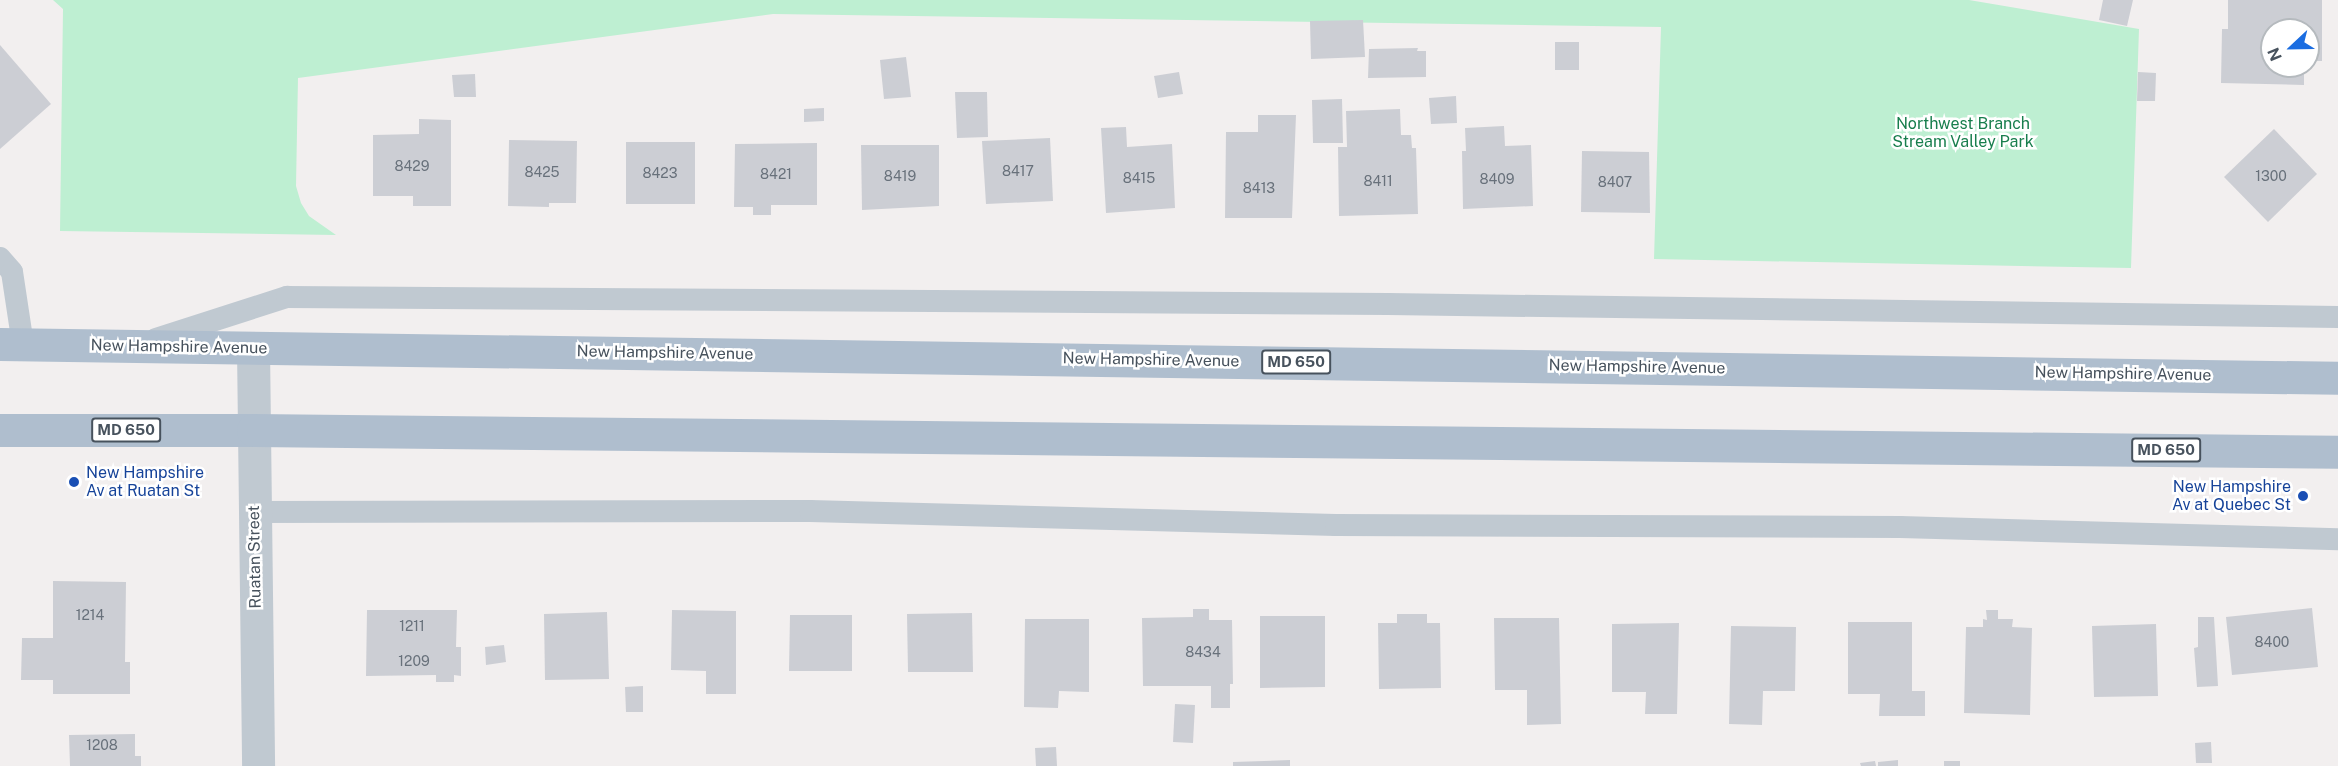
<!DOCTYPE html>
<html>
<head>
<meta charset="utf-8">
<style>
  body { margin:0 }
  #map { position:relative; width:2338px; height:766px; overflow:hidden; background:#f2efef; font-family:"Public Sans",sans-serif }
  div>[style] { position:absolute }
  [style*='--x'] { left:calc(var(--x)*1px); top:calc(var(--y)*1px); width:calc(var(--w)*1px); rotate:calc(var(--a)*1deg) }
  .green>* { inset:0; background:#beefd2 }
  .building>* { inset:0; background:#ccced4 }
  .lane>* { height:22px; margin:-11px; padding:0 11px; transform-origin:11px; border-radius:11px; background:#c0c9d1 }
  .street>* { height:33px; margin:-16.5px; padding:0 16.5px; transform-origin:16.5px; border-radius:16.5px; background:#c0c9d1 }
  .primary>* { height:33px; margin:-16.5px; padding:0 16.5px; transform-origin:16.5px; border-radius:16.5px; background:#afbece }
  .dots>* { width:16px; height:16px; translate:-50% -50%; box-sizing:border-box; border:3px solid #fff; border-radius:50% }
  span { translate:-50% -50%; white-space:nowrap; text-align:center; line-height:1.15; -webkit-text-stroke:5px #fff; paint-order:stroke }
  .number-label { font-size:14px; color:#68717b }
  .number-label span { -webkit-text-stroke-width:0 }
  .shield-label span { padding:2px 4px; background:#fff; border:2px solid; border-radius:4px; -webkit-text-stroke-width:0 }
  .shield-label { font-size:15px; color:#47525d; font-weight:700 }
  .park-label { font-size:16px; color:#187e4d }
  .street-label { font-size:16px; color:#47525d }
  .transit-label { font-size:16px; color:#164399 }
  .left { translate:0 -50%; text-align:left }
  .right { translate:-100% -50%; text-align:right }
  .north { position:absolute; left:2260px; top:18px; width:60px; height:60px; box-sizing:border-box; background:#fff; border:2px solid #b5babe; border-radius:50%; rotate:248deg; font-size:16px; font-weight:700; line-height:24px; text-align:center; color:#47525d }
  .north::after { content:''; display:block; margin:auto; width:21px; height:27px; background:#1a6de1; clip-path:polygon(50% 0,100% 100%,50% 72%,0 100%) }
</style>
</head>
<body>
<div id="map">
  <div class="green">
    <i style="clip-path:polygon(53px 0,1969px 0,2139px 29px,2131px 268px,1654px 259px,1661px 27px,773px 14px,298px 78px,296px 186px,301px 203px,309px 216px,336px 235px,60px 231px,63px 9px)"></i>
  </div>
  <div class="building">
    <i style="clip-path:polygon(2103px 0,2133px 0,2127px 26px,2099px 20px)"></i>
    <i style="clip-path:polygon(2228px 0,2322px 0,2322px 61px,2308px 61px,2308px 30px,2272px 30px,2272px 66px,2304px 66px,2304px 85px,2221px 83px,2222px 29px,2228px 29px)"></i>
    <i style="clip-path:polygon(1363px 20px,1365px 57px,1311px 59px,1310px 21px)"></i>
    <i style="clip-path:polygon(1555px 42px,1579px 42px,1579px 70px,1555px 70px)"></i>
    <i style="clip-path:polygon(0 45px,51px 104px,0 149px)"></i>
    <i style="clip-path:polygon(1418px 48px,1417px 51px,1426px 51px,1426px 77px,1368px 78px,1369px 49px)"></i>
    <i style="clip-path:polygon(906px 57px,911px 97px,884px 99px,880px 60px)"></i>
    <i style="clip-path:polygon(1179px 72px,1183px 94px,1158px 98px,1154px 76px)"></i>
    <i style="clip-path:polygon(2138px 72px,2156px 73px,2155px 101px,2137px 101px)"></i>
    <i style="clip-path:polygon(475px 74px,476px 97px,454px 97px,452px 75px)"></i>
    <i style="clip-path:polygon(955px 92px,987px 92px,988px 137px,957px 138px)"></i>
    <i style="clip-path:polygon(1456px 96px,1457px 123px,1431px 124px,1429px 98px)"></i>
    <i style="clip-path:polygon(1342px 99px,1343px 143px,1313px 143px,1312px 100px)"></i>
    <i style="clip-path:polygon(824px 108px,824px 121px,804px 122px,804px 109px)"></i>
    <i style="clip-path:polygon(1400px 109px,1401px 135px,1411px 135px,1412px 148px,1416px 148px,1418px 214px,1339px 216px,1338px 147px,1347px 147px,1346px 111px)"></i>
    <i style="clip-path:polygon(1258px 115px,1296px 115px,1292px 218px,1225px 218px,1226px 132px,1258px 132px)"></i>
    <i style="clip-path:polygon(419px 119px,451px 120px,451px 206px,413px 206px,413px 196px,373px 196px,373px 135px,419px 134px)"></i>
    <i style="clip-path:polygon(1504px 126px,1505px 146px,1531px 145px,1533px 206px,1463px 209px,1462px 151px,1466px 151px,1465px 128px)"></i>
    <i style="clip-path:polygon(1126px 127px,1127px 147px,1172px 144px,1175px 208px,1106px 213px,1101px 128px)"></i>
    <i style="clip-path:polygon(2274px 129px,2317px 174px,2268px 222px,2224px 177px)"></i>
    <i style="clip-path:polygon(1050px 138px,1053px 201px,986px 204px,982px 141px)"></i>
    <i style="clip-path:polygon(509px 140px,577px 141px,576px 203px,549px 203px,549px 207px,508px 206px)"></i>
    <i style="clip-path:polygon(626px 142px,695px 142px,695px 204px,626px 204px)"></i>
    <i style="clip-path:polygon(817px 143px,817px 205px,771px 205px,771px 215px,753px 215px,753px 207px,734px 207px,735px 144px)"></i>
    <i style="clip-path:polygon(861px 145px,939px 145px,939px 206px,862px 210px)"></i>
    <i style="clip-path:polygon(1582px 151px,1649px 152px,1650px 213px,1581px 212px)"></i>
    <i style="clip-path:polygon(53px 581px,126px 582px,125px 662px,130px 662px,130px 694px,53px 694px,53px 680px,21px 680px,22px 638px,53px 638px)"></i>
    <i style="clip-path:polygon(2312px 608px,2318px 667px,2232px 675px,2226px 617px)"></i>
    <i style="clip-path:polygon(1193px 609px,1209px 609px,1209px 620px,1232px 620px,1233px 684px,1230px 684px,1230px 708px,1211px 708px,1211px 686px,1143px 686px,1142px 618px,1193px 617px)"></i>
    <i style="clip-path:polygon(367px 610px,457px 610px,456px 647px,461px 647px,461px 676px,454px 675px,454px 682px,436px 682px,436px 675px,366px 676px)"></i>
    <i style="clip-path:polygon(672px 610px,736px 611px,736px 694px,706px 694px,706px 671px,671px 670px)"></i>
    <i style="clip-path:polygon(1986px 610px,1998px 610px,1998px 619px,2013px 619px,2012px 627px,2032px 628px,2030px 715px,1964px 713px,1966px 627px,1983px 627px,1983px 619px,1987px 620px)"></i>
    <i style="clip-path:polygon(607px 612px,609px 679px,545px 680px,544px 614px)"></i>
    <i style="clip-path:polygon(972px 613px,973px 672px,908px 672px,907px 614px)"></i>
    <i style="clip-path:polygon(1397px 614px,1427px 614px,1427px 623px,1440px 623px,1441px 688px,1379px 689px,1378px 623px,1397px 623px)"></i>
    <i style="clip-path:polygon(790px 615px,852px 615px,852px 671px,789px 671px)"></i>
    <i style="clip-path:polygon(1260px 616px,1325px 616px,1325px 687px,1260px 688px)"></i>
    <i style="clip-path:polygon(2198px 617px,2214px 617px,2218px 686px,2197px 687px,2194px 648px,2198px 647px)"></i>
    <i style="clip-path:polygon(1494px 618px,1559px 618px,1561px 724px,1527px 725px,1527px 690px,1495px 690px)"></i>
    <i style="clip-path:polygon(1025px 619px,1089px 619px,1089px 692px,1059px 691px,1058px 708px,1024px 707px)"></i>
    <i style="clip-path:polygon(1848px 622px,1912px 622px,1912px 691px,1925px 691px,1925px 716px,1879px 716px,1880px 694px,1848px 694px)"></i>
    <i style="clip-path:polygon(1679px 623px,1677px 714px,1645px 714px,1646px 692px,1612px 692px,1612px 624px)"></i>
    <i style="clip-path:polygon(2156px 624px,2158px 696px,2094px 697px,2092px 626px)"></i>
    <i style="clip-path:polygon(1731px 626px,1796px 627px,1795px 691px,1763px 691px,1762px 725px,1729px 724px)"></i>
    <i style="clip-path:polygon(504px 645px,506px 662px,486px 665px,485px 647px)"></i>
    <i style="clip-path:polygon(643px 686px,643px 712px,626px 712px,625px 687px)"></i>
    <i style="clip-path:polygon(1175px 704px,1195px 705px,1193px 743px,1173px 742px)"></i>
    <i style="clip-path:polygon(135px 734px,135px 756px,141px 756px,141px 766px,70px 766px,69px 735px)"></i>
    <i style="clip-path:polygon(2211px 742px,2212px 763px,2196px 763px,2195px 743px)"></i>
    <i style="clip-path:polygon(1056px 747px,1057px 766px,1036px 766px,1035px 748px)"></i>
    <i style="clip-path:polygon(1290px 760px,1290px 766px,1233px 766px,1233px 762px)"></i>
    <i style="clip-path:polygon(1898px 760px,1898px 766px,1878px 766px,1878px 762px)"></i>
    <i style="clip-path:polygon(1875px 761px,1876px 766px,1861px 766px,1860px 763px)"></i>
    <i style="clip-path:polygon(1944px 761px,1960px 761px,1960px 766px,1944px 766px)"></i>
  </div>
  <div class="lane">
    <i style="--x:0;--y:258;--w:18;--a:49"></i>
    <i style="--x:12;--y:272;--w:74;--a:81.4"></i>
    <i style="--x:156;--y:339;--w:138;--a:-17.8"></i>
    <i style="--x:287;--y:297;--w:1101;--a:0.36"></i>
    <i style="--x:1388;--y:304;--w:950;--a:0.78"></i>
    <i style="--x:254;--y:512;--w:556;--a:-0.1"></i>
    <i style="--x:810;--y:511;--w:526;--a:1.52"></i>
    <i style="--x:1336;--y:525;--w:564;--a:0.2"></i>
    <i style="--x:1900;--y:527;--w:438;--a:1.6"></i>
  </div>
  <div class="street">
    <i style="--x:253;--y:348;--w:418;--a:89.3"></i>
  </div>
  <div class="primary">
    <i style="--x:0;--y:344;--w:2338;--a:0.83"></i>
    <i style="--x:0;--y:430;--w:253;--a:0"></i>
    <i style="--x:253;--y:430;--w:2085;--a:0.6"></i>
  </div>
  <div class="dots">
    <i style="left:74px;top:482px;background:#1a4fb4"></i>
    <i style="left:2303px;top:496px;background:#1a4fb4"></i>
  </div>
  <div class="number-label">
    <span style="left:412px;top:166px">8429</span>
    <span style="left:1018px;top:171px">8417</span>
    <span style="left:542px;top:172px">8425</span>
    <span style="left:660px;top:173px">8423</span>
    <span style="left:776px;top:174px">8421</span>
    <span style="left:900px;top:176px">8419</span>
    <span style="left:2271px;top:176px">1300</span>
    <span style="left:1139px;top:178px">8415</span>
    <span style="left:1497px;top:179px">8409</span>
    <span style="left:1378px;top:181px">8411</span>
    <span style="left:1615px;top:182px">8407</span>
    <span style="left:1259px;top:188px">8413</span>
    <span style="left:90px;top:615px">1214</span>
    <span style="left:412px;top:626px">1211</span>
    <span style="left:2272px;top:642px">8400</span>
    <span style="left:1203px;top:652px">8434</span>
    <span style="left:414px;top:661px">1209</span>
    <span style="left:102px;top:745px">1208</span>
  </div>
  <div class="shield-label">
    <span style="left:1296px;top:362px">MD 650</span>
    <span style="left:126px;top:430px">MD 650</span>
    <span style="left:2166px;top:450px">MD 650</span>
  </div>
  <div class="park-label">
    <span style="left:1963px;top:133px">Northwest Branch<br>Stream Valley Park</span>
  </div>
  <div class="street-label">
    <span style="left:179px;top:347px;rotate:1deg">New Hampshire Avenue</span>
    <span style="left:665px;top:353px;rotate:1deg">New Hampshire Avenue</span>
    <span style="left:1151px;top:360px;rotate:1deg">New Hampshire Avenue</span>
    <span style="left:1637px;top:367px;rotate:1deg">New Hampshire Avenue</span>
    <span style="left:2123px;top:374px;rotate:1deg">New Hampshire Avenue</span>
    <span style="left:255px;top:557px;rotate:-91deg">Ruatan Street</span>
  </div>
  <div class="transit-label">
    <span class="left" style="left:86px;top:482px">New Hampshire<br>Av at Ruatan St</span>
    <span class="right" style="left:2291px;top:496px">New Hampshire<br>Av at Quebec St</span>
  </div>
  <div class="north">N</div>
</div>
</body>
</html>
